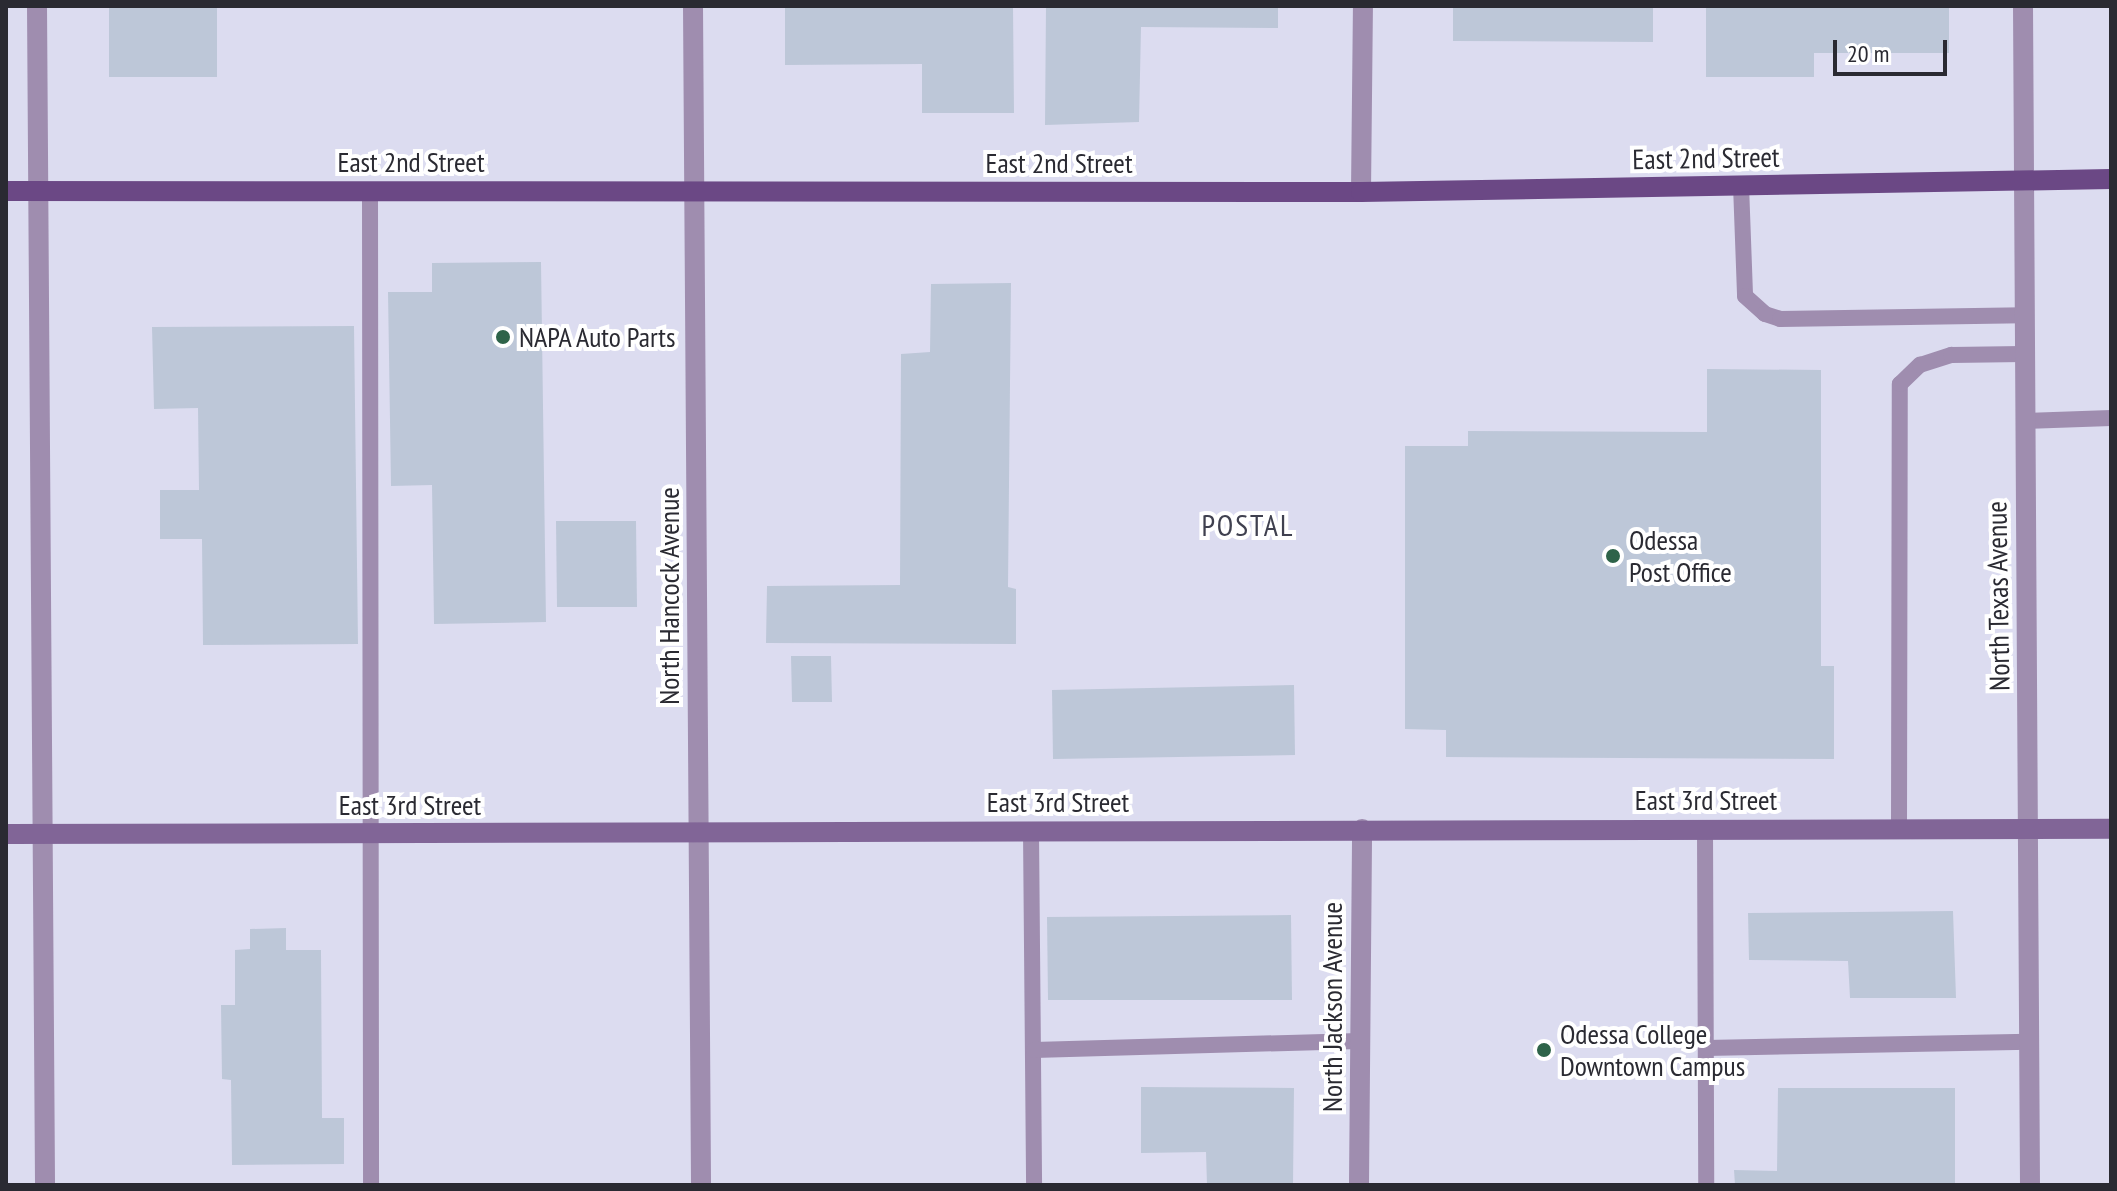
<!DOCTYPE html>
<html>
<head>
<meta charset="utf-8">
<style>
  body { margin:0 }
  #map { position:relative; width:2117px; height:1191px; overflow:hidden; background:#dcdcf0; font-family:"PT Sans Narrow",sans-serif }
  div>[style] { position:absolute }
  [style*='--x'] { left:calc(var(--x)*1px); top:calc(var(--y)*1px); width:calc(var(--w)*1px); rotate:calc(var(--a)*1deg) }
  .building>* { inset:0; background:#bdc7d8 }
  .lane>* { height:16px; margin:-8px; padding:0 8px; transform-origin:8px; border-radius:8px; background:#9f8daf }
  .street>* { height:20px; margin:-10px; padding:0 10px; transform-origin:10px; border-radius:10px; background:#9f8daf }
  .secondary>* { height:20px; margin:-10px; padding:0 10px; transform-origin:10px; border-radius:10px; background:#816597 }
  .primary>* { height:20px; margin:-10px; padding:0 10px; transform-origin:10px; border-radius:10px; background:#6b4885 }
  .dots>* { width:22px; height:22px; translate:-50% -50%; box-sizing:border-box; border:4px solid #fff; border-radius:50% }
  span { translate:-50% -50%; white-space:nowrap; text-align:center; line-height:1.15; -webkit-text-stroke:8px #fff; paint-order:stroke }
  .street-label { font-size:28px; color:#2a2a32 }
  .poi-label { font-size:28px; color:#2a2a32 }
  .left { translate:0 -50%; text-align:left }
  .neighbourhood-label { font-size:30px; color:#3f404f; letter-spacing:2px }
  .frame { position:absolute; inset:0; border:8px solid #2a2a32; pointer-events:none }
  .scale { position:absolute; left:1833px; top:40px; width:114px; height:36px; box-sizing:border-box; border:4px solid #2a2a32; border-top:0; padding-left:10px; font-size:24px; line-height:28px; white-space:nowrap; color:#2a2a32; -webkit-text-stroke:6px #fff; paint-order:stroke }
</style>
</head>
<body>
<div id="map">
  <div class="building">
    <i style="clip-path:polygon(109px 6px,217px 6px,217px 77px,109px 77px)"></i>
    <i style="clip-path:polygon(785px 6px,1013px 6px,1014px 113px,922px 113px,922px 64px,785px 65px)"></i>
    <i style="clip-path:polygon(1046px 6px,1278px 6px,1278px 28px,1141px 27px,1139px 122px,1045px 125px)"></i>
    <i style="clip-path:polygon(1453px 6px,1653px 6px,1653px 42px,1453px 41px)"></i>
    <i style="clip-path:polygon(1706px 6px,1949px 6px,1949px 53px,1814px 53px,1814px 77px,1706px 77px)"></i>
    <i style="clip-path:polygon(541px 262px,546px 622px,434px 624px,432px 485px,391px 486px,388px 292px,432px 292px,432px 263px)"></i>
    <i style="clip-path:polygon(1011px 283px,1008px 587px,1016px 589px,1016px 644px,766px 643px,767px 586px,900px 585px,901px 354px,930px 352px,931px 284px)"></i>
    <i style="clip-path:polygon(354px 326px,358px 644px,203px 645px,202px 539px,160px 539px,160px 490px,199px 490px,198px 408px,154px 409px,152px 327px)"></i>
    <i style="clip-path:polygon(1707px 369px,1821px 370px,1821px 666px,1834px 666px,1834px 759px,1446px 757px,1446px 730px,1405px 729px,1405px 446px,1468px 446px,1468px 431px,1707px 432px)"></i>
    <i style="clip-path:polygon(556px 521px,636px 521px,637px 607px,557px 607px)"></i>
    <i style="clip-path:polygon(791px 656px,831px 656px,832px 702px,792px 702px)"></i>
    <i style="clip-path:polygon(1294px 685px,1295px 755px,1053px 759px,1052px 690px)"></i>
    <i style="clip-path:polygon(1953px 911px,1956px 998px,1850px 998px,1848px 961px,1749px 960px,1748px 913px)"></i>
    <i style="clip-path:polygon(1291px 915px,1292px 1000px,1048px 1000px,1047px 917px)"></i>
    <i style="clip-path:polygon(286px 928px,286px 950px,321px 950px,322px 1118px,344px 1118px,344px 1164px,232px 1165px,231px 1080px,222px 1079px,221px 1005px,235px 1005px,235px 950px,250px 949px,250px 929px)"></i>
    <i style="clip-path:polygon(1141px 1087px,1294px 1088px,1293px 1185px,1207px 1185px,1206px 1152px,1141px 1153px)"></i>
    <i style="clip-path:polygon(1778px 1088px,1955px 1088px,1955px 1185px,1735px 1185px,1734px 1170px,1777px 1171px)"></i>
  </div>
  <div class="lane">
    <i style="--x:1741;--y:185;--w:111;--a:87.9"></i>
    <i style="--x:1745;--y:296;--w:27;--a:42"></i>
    <i style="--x:1765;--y:314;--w:16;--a:18"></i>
    <i style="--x:1780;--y:319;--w:243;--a:-0.9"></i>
    <i style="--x:370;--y:190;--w:995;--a:89.94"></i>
    <i style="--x:2024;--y:421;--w:87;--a:-2"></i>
    <i style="--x:1899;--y:828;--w:444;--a:-89.9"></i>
    <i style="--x:1900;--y:384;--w:28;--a:-44"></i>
    <i style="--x:1920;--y:365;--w:33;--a:-18"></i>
    <i style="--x:1951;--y:355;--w:72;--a:-0.8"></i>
    <i style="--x:1705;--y:829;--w:356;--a:89.8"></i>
    <i style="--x:1031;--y:831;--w:354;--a:89.5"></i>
    <i style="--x:1706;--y:1048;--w:323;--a:-1.1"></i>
    <i style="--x:1034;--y:1050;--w:326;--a:-1.6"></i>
  </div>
  <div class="street">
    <i style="--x:37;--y:6;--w:1179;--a:89.61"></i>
    <i style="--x:693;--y:6;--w:1179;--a:89.61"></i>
    <i style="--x:2023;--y:6;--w:1179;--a:89.66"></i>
    <i style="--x:1361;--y:192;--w:186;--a:-89.4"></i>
    <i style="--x:1359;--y:1185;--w:356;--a:-89.5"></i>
  </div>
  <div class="secondary">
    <i style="--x:6;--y:834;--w:2105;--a:-0.14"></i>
  </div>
  <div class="primary">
    <i style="--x:6;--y:191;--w:1355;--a:0.04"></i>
    <i style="--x:1361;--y:192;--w:750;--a:-0.99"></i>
  </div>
  <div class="dots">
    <i style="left:503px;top:337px;background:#2e6349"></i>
    <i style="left:1613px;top:556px;background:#2e6349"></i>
    <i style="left:1544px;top:1050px;background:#2e6349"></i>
  </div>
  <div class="street-label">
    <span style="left:1706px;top:158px;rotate:-1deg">East 2nd Street</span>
    <span style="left:411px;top:162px">East 2nd Street</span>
    <span style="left:1059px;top:163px">East 2nd Street</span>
    <span style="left:669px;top:596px;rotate:-90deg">North Hancock Avenue</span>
    <span style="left:1998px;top:596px;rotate:-91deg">North Texas Avenue</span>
    <span style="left:1706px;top:800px">East 3rd Street</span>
    <span style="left:1058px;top:802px">East 3rd Street</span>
    <span style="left:410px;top:805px">East 3rd Street</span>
    <span style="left:1332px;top:1007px;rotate:-90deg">North Jackson Avenue</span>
  </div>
  <div class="poi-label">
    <span class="left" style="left:519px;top:337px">NAPA Auto Parts</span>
    <span class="left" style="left:1629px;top:556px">Odessa<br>Post Office</span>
    <span class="left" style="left:1560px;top:1050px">Odessa College<br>Downtown Campus</span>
  </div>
  <div class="neighbourhood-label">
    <span style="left:1248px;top:525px">POSTAL</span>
  </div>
  <div class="frame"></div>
  <div class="scale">20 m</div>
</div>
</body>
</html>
